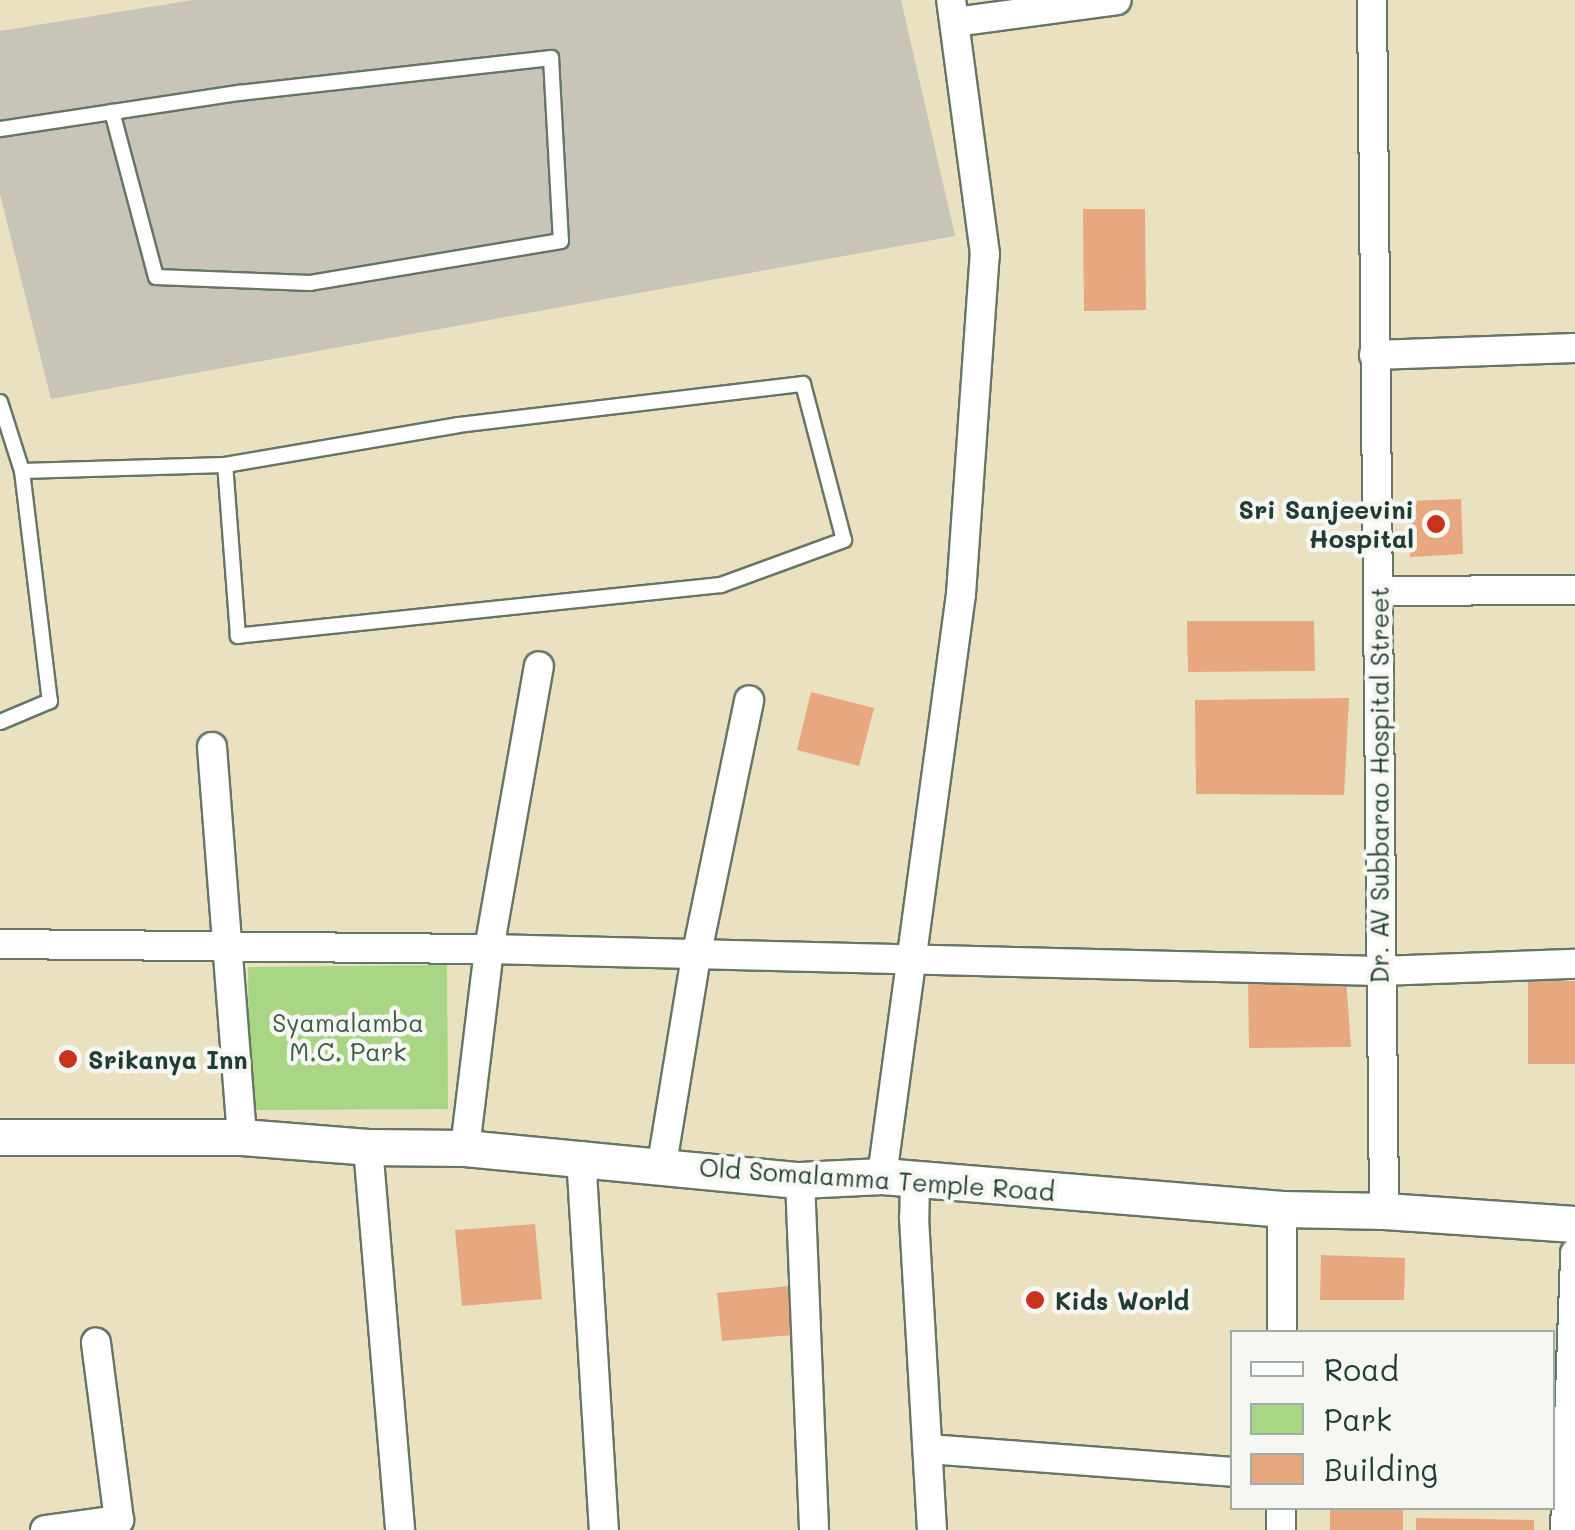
<!DOCTYPE html>
<html>
<head>
<meta charset="utf-8">
<style>
  body { margin:0 }
  #map { position:relative; width:1575px; height:1530px; overflow:hidden; background:#eae1c1; font-family:Mali,sans-serif }
  div>[style] { position:absolute }
  [style*='--x'] { left:calc(var(--x)*1px); top:calc(var(--y)*1px); width:calc(var(--w)*1px); rotate:calc(var(--a)*1deg) }
  .industrial>* { inset:0; background:#c8c4b8 }
  .green>* { inset:0; background:#a8d684 }
  .building>* { inset:0; background:#e7a880 }
  .roads { filter:drop-shadow(2px 0 #667665) drop-shadow(-2px 0 #667665) drop-shadow(0 2px #667665) drop-shadow(0 -2px #667665) }
  .service>* { height:14px; margin:-7px; padding:0 7px; transform-origin:7px; border-radius:7px; background:#fff }
  .minor>* { height:28px; margin:-14px; padding:0 14px; transform-origin:14px; border-radius:14px; background:#fff }
  .tertiary>* { height:35px; margin:-17.5px; padding:0 17.5px; transform-origin:17.5px; border-radius:17.5px; background:#fff }
  .dots>* { width:28px; height:28px; translate:-50% -50%; box-sizing:border-box; border:5px solid #f6f6f2; border-radius:50% }
  span { translate:-50% -50%; white-space:nowrap; text-align:center; line-height:1.15; -webkit-text-stroke:9px #f6f6f2; paint-order:stroke }
  .poi-label { font-size:25px; color:#1f3d34; font-weight:700 }
  .right { translate:-100% -50%; text-align:right }
  .left { translate:0 -50%; text-align:left }
  .street-label { font-size:25px; color:#1f3d34 }
  .park-label { font-size:25px; color:#3a5c44 }
  .legend { position:absolute; left:1230px; top:1330px; width:325px; height:180px; box-sizing:border-box; background:#f6f6f2; border:2px solid #a0aca6; margin:0; padding:12px 18px; list-style:none; font-size:30px; color:#1f3d34 }
  .legend li { display:flex; align-items:center; gap:20px; height:50px }
  .legend b { width:50px; border:2px solid #a0aca6 }
</style>
</head>
<body>
<div id="map">
  <div class="industrial">
    <i style="clip-path:polygon(193px 0,901px 0,955px 236px,51px 399px,0 194px,0 31px)"></i>
  </div>
  <div class="green">
    <i style="clip-path:polygon(447px 965px,448px 1109px,250px 1110px,248px 967px)"></i>
  </div>
  <div class="building">
    <i style="clip-path:polygon(1083px 209px,1145px 209px,1146px 310px,1084px 311px)"></i>
    <i style="clip-path:polygon(1461px 499px,1463px 554px,1410px 557px,1407px 501px)"></i>
    <i style="clip-path:polygon(1187px 621px,1314px 621px,1315px 671px,1188px 672px)"></i>
    <i style="clip-path:polygon(811px 692px,874px 708px,859px 766px,797px 750px)"></i>
    <i style="clip-path:polygon(1349px 698px,1344px 795px,1196px 794px,1195px 700px)"></i>
    <i style="clip-path:polygon(1248px 978px,1346px 979px,1351px 1047px,1249px 1048px)"></i>
    <i style="clip-path:polygon(1528px 981px,1575px 981px,1575px 1064px,1528px 1064px)"></i>
    <i style="clip-path:polygon(535px 1224px,542px 1299px,462px 1306px,455px 1230px)"></i>
    <i style="clip-path:polygon(1321px 1255px,1405px 1258px,1404px 1300px,1320px 1300px)"></i>
    <i style="clip-path:polygon(789px 1286px,793px 1335px,722px 1341px,717px 1293px)"></i>
    <i style="clip-path:polygon(1330px 1508px,1403px 1508px,1403px 1530px,1330px 1530px)"></i>
    <i style="clip-path:polygon(1416px 1518px,1534px 1520px,1534px 1530px,1416px 1530px)"></i>
  </div>
  <div class="roads">
    <div class="service">
      <i style="--x:0;--y:129;--w:242;--a:-8.6"></i>
      <i style="--x:239;--y:93;--w:314;--a:-6.4"></i>
      <i style="--x:551;--y:58;--w:183;--a:86.9"></i>
      <i style="--x:561;--y:241;--w:254;--a:170.5"></i>
      <i style="--x:310;--y:283;--w:154;--a:-177.8"></i>
      <i style="--x:156;--y:277;--w:171;--a:-104.9"></i>
      <i style="--x:0;--y:402;--w:72;--a:72.3"></i>
      <i style="--x:22;--y:471;--w:232;--a:83.1"></i>
      <i style="--x:50;--y:701;--w:54;--a:157.2"></i>
      <i style="--x:22;--y:471;--w:203;--a:-1.7"></i>
      <i style="--x:225;--y:465;--w:236;--a:-9.7"></i>
      <i style="--x:458;--y:425;--w:347;--a:-6.8"></i>
      <i style="--x:803;--y:384;--w:161;--a:75.3"></i>
      <i style="--x:844;--y:540;--w:131;--a:159.9"></i>
      <i style="--x:721;--y:585;--w:486;--a:174"></i>
      <i style="--x:238;--y:636;--w:171;--a:-94.3"></i>
    </div>
    <div class="minor">
      <i style="--x:1372;--y:0;--w:1211;--a:89.43"></i>
      <i style="--x:955;--y:22;--w:163;--a:-7.7"></i>
      <i style="--x:1374;--y:355;--w:201;--a:-2"></i>
      <i style="--x:1378;--y:591;--w:197;--a:-0.3"></i>
      <i style="--x:212;--y:747;--w:391;--a:85.6"></i>
      <i style="--x:0;--y:944;--w:489;--a:0.6"></i>
      <i style="--x:489;--y:949;--w:891;--a:1.41"></i>
      <i style="--x:1380;--y:971;--w:195;--a:-2.1"></i>
      <i style="--x:368;--y:1147;--w:384;--a:85.2"></i>
      <i style="--x:465;--y:1148;--w:200;--a:-83.1"></i>
      <i style="--x:489;--y:949;--w:287;--a:-80"></i>
      <i style="--x:581;--y:1156;--w:375;--a:86.5"></i>
      <i style="--x:662;--y:1164;--w:210;--a:-80.7"></i>
      <i style="--x:696;--y:957;--w:262;--a:-78.3"></i>
      <i style="--x:882;--y:1176;--w:587;--a:-82.27"></i>
      <i style="--x:961;--y:594;--w:341;--a:-86"></i>
      <i style="--x:985;--y:254;--w:256;--a:-97.6"></i>
      <i style="--x:915;--y:1179;--w:39;--a:91"></i>
      <i style="--x:914;--y:1218;--w:313;--a:86.7"></i>
      <i style="--x:800;--y:1180;--w:350;--a:87.7"></i>
      <i style="--x:1282;--y:1209;--w:123;--a:90"></i>
      <i style="--x:929;--y:1449;--w:304;--a:4.3"></i>
      <i style="--x:45;--y:1530;--w:75;--a:-7.7"></i>
      <i style="--x:119;--y:1520;--w:179;--a:-97.4"></i>
      <i style="--x:1281;--y:1530;--w:22;--a:-90"></i>
      <i style="--x:1565;--y:1530;--w:277;--a:-87.9"></i>
    </div>
    <div class="tertiary">
      <i style="--x:0;--y:1137;--w:242;--a:0"></i>
      <i style="--x:242;--y:1137;--w:126;--a:4.5"></i>
      <i style="--x:368;--y:1147;--w:97;--a:0.6"></i>
      <i style="--x:465;--y:1148;--w:337;--a:5.5"></i>
      <i style="--x:800;--y:1180;--w:82;--a:-2.8"></i>
      <i style="--x:882;--y:1176;--w:401;--a:4.7"></i>
      <i style="--x:1282;--y:1209;--w:102;--a:1.1"></i>
      <i style="--x:1384;--y:1211;--w:191;--a:3.9"></i>
    </div>
  </div>
  <div class="dots">
    <i style="left:1436px;top:524px;background:#c8321e"></i>
    <i style="left:68px;top:1059px;background:#c8321e"></i>
    <i style="left:1035px;top:1300px;background:#c8321e"></i>
  </div>
  <div class="poi-label">
    <span class="right" style="left:1414px;top:524px">Sri Sanjeevini<br>Hospital</span>
    <span class="left" style="left:88px;top:1059px">Srikanya Inn</span>
    <span class="left" style="left:1055px;top:1300px">Kids World</span>
  </div>
  <div class="street-label">
    <span style="left:1379px;top:785px;rotate:-90deg">Dr. AV Subbarao Hospital Street</span>
    <span style="left:877px;top:1179px;rotate:4deg">Old Somalamma Temple Road</span>
  </div>
  <div class="park-label">
    <span style="left:348px;top:1037px">Syamalamba<br>M.C. Park</span>
  </div>
  <ul class="legend">
  <li><b style="height:12px;background:#fff"></b>Road</li>
  <li><b style="height:28px;background:#a8d684"></b>Park</li>
  <li><b style="height:28px;background:#e7a880"></b>Building</li>
  </ul>
</div>
</body>
</html>
